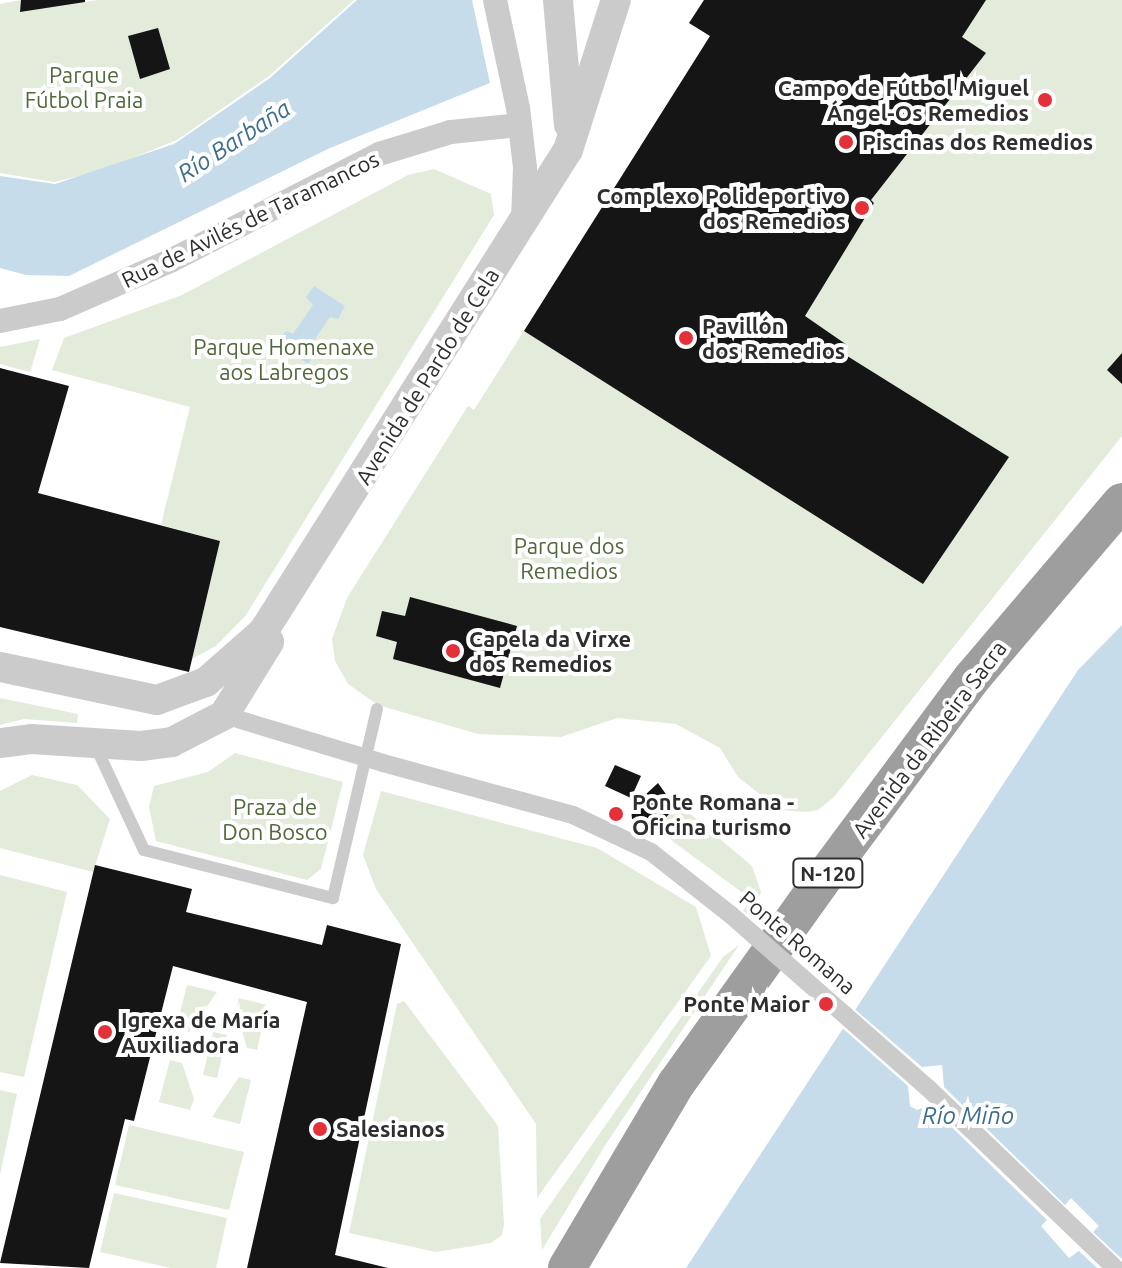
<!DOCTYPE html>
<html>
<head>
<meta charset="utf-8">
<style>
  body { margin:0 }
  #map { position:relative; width:1122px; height:1268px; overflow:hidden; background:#fff; font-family:Ubuntu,sans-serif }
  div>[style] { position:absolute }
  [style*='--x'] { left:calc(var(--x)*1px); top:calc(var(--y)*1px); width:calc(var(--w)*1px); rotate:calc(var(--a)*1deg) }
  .green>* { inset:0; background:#e3ebdb }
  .water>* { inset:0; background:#c7dceb }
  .pier>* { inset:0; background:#fff }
  .building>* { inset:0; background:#151515 }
  .service>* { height:12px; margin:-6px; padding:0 6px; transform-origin:6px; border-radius:6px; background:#cbcbcb }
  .pedestrian>* { height:18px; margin:-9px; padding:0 9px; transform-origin:9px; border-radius:9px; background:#cbcbcb }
  .minor>* { height:24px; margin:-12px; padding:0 12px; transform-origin:12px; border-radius:12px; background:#cbcbcb }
  .tertiary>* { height:30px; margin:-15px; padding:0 15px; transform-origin:15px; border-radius:15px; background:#cbcbcb }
  .trunk>* { height:38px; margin:-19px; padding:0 19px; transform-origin:19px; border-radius:19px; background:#9e9e9e }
  .pedestrian-bridge>* { height:18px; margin:-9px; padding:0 9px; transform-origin:9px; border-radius:9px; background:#cbcbcb }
  .dots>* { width:22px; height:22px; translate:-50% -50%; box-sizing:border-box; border:4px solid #fff; border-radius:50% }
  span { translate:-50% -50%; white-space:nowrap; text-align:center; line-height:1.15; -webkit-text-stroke:8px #fff; paint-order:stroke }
  .shield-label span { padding:2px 6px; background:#fff; border:2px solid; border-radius:6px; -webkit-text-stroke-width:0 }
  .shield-label { font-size:20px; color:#2e2e2e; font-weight:700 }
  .park-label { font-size:22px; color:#50693b }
  .poi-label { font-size:22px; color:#2e2e2e; font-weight:700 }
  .right { translate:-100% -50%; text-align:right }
  .left { translate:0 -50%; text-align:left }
  .street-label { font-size:22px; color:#2e2e2e }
  .water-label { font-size:24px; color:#3c6d8f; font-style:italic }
</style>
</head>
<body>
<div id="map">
  <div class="green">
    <i style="clip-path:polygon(21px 0,60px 5px,99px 0,354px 0,269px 76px,177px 140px,100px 171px,54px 182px,0 173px,0 4px)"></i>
    <i style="clip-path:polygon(704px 0,1122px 0,1122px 436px,834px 797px,818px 810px,806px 812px,780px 810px,738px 777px,720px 748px,676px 724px,617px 718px,561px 737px,478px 734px,378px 705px,348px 684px,335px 661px,332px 639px,347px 598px,468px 406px,474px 410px,710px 36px,689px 23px)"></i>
    <i style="clip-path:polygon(434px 169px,491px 194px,494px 215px,246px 615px,216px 646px,192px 659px,220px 541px,161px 525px,190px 407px,52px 370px,64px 338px,182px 295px,408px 175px)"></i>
    <i style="clip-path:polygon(40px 339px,30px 372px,0 364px,0 347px)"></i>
    <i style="clip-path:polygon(0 698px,78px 714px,77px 723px,24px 719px,0 725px)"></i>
    <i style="clip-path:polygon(235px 753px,343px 782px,321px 869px,307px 880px,156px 841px,149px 807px,154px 786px,208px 772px)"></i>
    <i style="clip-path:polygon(32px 775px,77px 785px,110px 819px,93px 872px,0 848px,0 791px)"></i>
    <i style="clip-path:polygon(662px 790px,752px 866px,761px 892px,751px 916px,743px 911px,751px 899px,656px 829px,663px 817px)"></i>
    <i style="clip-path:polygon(381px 791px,597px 848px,696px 907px,711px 956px,537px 1198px,536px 1124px,376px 889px,363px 855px)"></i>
    <i style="clip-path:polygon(0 875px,67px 892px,24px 1077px,0 1072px)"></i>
    <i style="clip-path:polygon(739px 945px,606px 1144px,542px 1250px,540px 1219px,723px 957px)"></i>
    <i style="clip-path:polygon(187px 985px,217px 992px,189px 1032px,176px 1029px)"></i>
    <i style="clip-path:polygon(239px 998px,267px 1005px,257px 1050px,247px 1048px,236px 1010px)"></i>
    <i style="clip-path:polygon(404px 1001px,498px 1126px,504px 1224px,502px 1235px,491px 1243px,436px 1252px,349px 1233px,397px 1004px)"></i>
    <i style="clip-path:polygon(213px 1032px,227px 1035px,217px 1078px,203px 1075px)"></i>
    <i style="clip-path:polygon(170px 1060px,182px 1063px,194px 1099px,190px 1110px,159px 1102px)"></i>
    <i style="clip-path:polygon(239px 1077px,251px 1080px,240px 1124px,212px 1117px)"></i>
    <i style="clip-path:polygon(0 1090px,17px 1094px,0 1175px)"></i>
    <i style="clip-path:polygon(129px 1125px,244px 1152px,229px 1210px,115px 1185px)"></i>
    <i style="clip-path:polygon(114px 1193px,227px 1218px,216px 1268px,171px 1268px,100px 1252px)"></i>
  </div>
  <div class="water">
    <i style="clip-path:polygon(357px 0,472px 0,490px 83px,330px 148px,69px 276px,26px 275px,0 268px,0 176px,55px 184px,174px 144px,270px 78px)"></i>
    <i style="clip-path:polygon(314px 286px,345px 306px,338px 319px,330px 317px,311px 345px,317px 352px,308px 364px,277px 342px,286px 331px,293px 334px,313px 305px,306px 297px)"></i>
    <i style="clip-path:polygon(1122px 625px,1122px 1268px,686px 1268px,1078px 670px)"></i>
  </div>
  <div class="pier">
    <i style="clip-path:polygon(852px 1007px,922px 1067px,942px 1065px,944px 1087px,1065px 1205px,1071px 1198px,1099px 1226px,1093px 1232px,1122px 1259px,1122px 1268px,1097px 1268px,1079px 1251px,1069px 1258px,1041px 1226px,1047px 1220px,929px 1105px,917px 1110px,910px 1106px,908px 1086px,840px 1026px)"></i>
  </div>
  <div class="building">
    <i style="clip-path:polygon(21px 0,85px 0,85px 2px,20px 12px)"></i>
    <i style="clip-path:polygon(704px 0,986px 0,962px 37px,986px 53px,871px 200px,874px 203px,805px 316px,847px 345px,844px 354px,1009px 457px,923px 584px,524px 331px,710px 36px,689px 23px)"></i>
    <i style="clip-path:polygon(158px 28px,170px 69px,140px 79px,128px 36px)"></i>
    <i style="clip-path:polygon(1122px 353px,1122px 384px,1107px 370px)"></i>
    <i style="clip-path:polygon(0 368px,69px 386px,38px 493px,220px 541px,189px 672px,0 627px)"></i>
    <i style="clip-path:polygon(410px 597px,517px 626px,500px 688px,393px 659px,397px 642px,376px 636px,382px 611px,405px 616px)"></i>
    <i style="clip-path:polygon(615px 765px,641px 776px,631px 798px,605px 786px)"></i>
    <i style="clip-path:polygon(658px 783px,675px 807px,656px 829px,632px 819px,631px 808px)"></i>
    <i style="clip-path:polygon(95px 865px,192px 889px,186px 912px,322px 945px,327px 925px,401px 944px,335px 1255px,388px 1268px,247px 1268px,307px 1002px,173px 966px,134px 1121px,125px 1119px,89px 1268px,0 1263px)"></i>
  </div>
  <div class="service">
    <i style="--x:95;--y:745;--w:116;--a:65"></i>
    <i style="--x:144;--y:850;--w:195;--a:14.3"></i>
    <i style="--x:333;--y:898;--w:194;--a:-76.9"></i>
  </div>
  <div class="pedestrian">
    <i style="--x:224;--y:715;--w:166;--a:16.8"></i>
  </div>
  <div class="minor">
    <i style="--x:495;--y:0;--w:110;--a:78"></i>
    <i style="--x:518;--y:108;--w:60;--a:83.3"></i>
    <i style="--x:525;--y:168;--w:51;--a:92.2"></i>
    <i style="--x:0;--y:321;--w:61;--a:-11.3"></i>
    <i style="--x:60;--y:309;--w:122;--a:-23.6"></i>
    <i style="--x:172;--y:260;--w:233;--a:-27.1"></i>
    <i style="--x:379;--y:154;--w:75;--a:-17"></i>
    <i style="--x:451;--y:132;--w:69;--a:-5.8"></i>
  </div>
  <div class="tertiary">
    <i style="--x:558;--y:0;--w:125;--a:85"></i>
    <i style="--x:0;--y:667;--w:160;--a:11.9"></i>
    <i style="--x:157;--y:700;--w:52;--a:-20.2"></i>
    <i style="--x:206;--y:682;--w:76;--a:-41.3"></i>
    <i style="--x:263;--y:632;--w:570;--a:-57.68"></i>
    <i style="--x:568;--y:150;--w:157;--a:-72.3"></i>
    <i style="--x:0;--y:743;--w:31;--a:-7"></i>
    <i style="--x:31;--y:739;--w:110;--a:3.6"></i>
    <i style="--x:141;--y:746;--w:31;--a:-7"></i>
    <i style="--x:172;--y:742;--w:59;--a:-27.4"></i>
    <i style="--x:224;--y:715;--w:86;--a:-58.3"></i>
  </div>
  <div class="trunk">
    <i style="--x:567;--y:1268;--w:214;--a:-59.4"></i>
    <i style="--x:676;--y:1084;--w:246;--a:-54.4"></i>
    <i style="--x:819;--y:884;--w:257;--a:-53.4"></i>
    <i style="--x:972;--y:678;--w:231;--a:-49.6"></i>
  </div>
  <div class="pedestrian-bridge">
    <i style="--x:383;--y:763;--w:197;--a:15.3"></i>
    <i style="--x:573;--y:815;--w:86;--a:25.4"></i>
    <i style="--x:651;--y:852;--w:102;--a:38.2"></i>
    <i style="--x:731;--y:915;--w:262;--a:41.3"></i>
    <i style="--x:928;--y:1088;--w:260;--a:43.9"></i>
  </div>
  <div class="dots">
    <i style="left:1045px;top:100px;background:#e43038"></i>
    <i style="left:846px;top:142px;background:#e43038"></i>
    <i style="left:862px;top:208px;background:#e43038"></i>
    <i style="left:686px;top:338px;background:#e43038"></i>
    <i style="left:453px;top:651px;background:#e43038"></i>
    <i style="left:616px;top:814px;background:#e43038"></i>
    <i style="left:826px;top:1004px;background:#e43038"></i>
    <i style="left:105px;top:1032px;background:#e43038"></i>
    <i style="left:320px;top:1129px;background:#e43038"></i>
  </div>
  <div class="shield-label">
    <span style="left:828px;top:873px">N-120</span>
  </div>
  <div class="park-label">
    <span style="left:84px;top:87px">Parque<br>Fútbol Praia</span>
    <span style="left:284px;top:359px">Parque Homenaxe<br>aos Labregos</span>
    <span style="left:569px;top:558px">Parque dos<br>Remedios</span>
    <span style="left:275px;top:819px">Praza de<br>Don Bosco</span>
  </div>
  <div class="poi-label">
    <span class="right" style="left:1029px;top:100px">Campo de Fútbol Miguel<br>Ángel-Os Remedios</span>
    <span class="left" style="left:862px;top:142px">Piscinas dos Remedios</span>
    <span class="right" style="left:846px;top:208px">Complexo Polideportivo<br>dos Remedios</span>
    <span class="left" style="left:702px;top:338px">Pavillón<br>dos Remedios</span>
    <span class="left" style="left:469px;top:651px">Capela da Virxe<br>dos Remedios</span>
    <span class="left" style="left:632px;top:814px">Ponte Romana -<br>Oficina turismo</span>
    <span class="right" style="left:810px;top:1004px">Ponte Maior</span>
    <span class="left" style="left:121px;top:1032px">Igrexa de María<br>Auxiliadora</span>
    <span class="left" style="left:336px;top:1129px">Salesianos</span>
  </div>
  <div class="street-label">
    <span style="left:250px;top:219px;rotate:-26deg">Rua de Avilés de Taramancos</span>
    <span style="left:427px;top:376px;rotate:-58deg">Avenida de Pardo de Cela</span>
    <span style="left:929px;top:739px;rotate:-53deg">Avenida da Ribeira Sacra</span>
    <span style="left:798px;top:942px;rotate:41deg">Ponte Romana</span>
  </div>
  <div class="water-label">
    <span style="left:234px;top:141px;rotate:-33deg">Río Barbaña</span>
    <span style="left:968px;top:1116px">Río Miño</span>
  </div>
</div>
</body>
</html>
